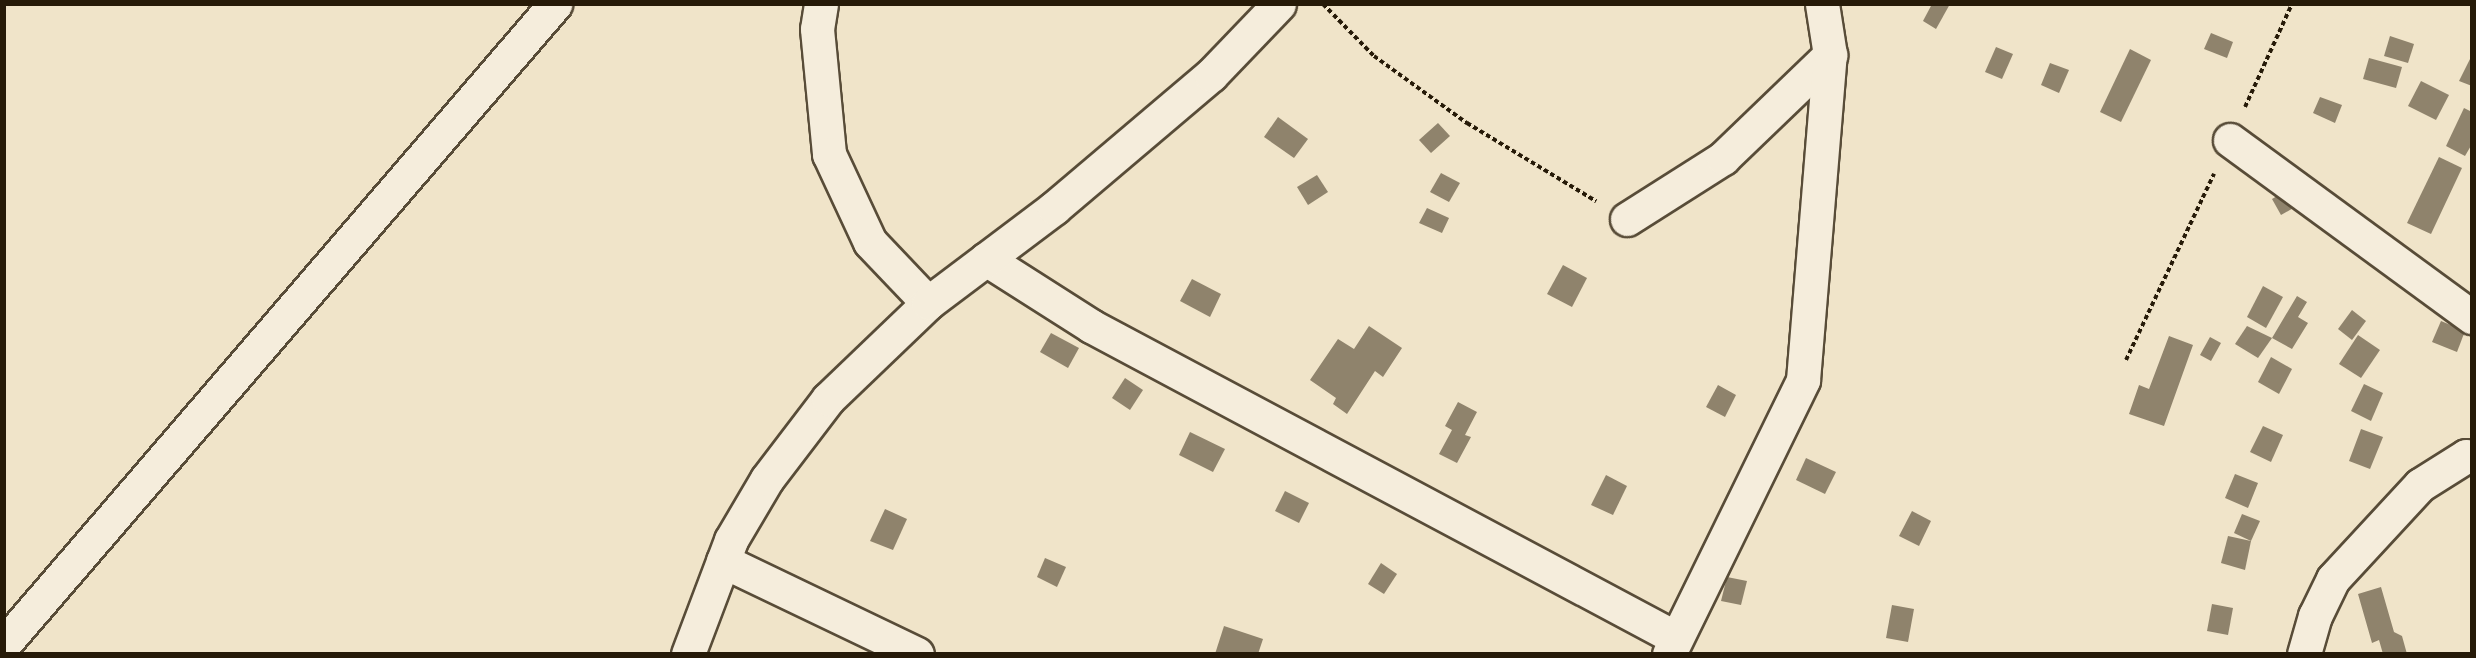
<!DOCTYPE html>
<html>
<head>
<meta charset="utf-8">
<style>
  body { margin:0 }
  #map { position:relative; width:2476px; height:658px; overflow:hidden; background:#f0e4c9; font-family:"Sorts Mill Goudy",serif }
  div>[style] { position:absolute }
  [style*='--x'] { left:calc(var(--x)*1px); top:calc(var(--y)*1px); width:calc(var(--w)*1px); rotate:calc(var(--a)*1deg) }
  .building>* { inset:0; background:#8f836c }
  .path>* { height:4px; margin-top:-2px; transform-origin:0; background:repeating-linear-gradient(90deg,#261a08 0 4.5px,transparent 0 7.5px) }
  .roads { filter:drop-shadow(2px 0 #584c38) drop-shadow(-2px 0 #584c38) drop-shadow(0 2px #584c38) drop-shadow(0 -2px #584c38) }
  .street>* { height:33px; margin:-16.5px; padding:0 16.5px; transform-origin:16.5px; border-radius:16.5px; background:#f5eddc }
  span { translate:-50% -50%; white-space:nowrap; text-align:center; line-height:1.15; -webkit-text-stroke:4.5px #f5eddc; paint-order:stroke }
  .frame { position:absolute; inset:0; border:6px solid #261a08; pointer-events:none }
</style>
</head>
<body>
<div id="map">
  <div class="building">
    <i style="clip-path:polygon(1932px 4px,1950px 4px,1936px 29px,1923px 21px)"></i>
    <i style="clip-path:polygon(2211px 33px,2233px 42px,2227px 58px,2204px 49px)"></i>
    <i style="clip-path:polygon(2390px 36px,2414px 44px,2408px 63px,2384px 56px)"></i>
    <i style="clip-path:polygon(1996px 47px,2013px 54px,2002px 79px,1985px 72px)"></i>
    <i style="clip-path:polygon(2130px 49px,2151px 60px,2121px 122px,2100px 112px)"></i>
    <i style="clip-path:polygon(2369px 58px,2402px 67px,2396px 88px,2363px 79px)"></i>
    <i style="clip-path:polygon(2470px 59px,2472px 60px,2472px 86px,2459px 81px)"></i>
    <i style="clip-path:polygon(2050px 63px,2069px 70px,2059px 93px,2041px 85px)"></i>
    <i style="clip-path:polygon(2421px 81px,2449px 95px,2436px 120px,2408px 106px)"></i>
    <i style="clip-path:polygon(2320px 97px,2342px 105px,2335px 123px,2313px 113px)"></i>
    <i style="clip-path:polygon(2464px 108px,2472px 112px,2472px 144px,2465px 156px,2446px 146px)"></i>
    <i style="clip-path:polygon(1278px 117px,1308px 139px,1294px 158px,1264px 137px)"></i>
    <i style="clip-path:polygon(1438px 123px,1450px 136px,1431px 153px,1419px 140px)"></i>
    <i style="clip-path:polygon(2439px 157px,2462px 168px,2431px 234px,2407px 223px)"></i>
    <i style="clip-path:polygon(1441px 173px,1460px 183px,1449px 202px,1430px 192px)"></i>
    <i style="clip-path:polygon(1317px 175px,1328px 192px,1308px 205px,1297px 187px)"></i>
    <i style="clip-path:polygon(2293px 187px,2302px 203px,2281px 215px,2272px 199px)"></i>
    <i style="clip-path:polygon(1427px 208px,1449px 218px,1442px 233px,1419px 223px)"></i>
    <i style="clip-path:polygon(1563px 265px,1587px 278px,1572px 307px,1547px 294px)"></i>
    <i style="clip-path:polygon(1192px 279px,1221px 294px,1210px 317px,1180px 301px)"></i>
    <i style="clip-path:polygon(2263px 286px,2283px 297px,2266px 328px,2247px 317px)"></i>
    <i style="clip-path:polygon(2297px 296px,2307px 302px,2298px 317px,2308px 323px,2292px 349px,2272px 338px)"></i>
    <i style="clip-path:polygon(2352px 310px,2366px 321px,2352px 340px,2338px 329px)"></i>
    <i style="clip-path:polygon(2441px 321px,2465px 331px,2457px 352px,2432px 342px)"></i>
    <i style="clip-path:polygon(1369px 326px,1402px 348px,1383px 377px,1375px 371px,1347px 414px,1333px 404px,1336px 398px,1310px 380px,1338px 339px,1354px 349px)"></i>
    <i style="clip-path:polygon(2247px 326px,2272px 338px,2258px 358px,2235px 344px)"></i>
    <i style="clip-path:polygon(1051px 333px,1079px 348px,1068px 368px,1040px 352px)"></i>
    <i style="clip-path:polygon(2358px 335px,2380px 350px,2361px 378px,2339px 364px)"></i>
    <i style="clip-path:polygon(2169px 336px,2193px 345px,2164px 426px,2129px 414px,2139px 385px,2149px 389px)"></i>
    <i style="clip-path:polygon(2210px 337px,2221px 343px,2211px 361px,2200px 355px)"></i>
    <i style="clip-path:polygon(2271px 357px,2292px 369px,2279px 394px,2258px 382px)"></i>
    <i style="clip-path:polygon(1125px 378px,1143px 390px,1130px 410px,1112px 398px)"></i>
    <i style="clip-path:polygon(2364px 384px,2383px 393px,2371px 421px,2351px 411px)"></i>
    <i style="clip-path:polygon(1718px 385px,1736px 395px,1725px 417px,1706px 407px)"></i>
    <i style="clip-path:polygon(1458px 402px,1477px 412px,1465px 435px,1471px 437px,1457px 463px,1439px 454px,1452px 430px,1445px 426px)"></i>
    <i style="clip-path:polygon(2263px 426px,2283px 435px,2271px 462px,2250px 452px)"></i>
    <i style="clip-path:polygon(2361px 429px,2383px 437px,2370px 469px,2349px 461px)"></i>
    <i style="clip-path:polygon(1190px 432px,1225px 449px,1213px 472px,1179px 455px)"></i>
    <i style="clip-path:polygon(1806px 458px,1836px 472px,1825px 494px,1796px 480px)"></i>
    <i style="clip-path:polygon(2235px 474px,2258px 483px,2248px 508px,2225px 498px)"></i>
    <i style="clip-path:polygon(1606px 475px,1627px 486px,1613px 515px,1591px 505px)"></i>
    <i style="clip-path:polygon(1285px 491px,1309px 503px,1299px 523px,1275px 511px)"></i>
    <i style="clip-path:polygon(885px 509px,907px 519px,893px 550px,870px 541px)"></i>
    <i style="clip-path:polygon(1912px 511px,1931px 521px,1919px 546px,1899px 536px)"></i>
    <i style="clip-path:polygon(2242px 514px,2260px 521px,2251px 541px,2234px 533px)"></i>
    <i style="clip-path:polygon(2228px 536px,2251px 541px,2245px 570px,2221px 563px)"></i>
    <i style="clip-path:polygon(1045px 558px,1066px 567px,1057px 587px,1037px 577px)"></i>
    <i style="clip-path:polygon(1381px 563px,1397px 574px,1384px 594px,1368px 584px)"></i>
    <i style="clip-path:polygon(1727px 577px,1747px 581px,1741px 605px,1721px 601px)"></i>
    <i style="clip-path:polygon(2381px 587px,2394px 632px,2402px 636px,2407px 654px,2383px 654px,2379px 640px,2372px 643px,2358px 594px)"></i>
    <i style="clip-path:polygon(2212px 604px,2233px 608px,2228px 635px,2207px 631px)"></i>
    <i style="clip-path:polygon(1892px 605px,1914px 609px,1908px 642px,1886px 638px)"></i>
    <i style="clip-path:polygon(1224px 626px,1263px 639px,1258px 654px,1215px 654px)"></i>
  </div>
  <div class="path">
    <i style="--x:1323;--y:4;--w:73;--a:45.6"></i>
    <i style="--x:1374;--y:56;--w:115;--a:35.8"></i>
    <i style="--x:1467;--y:123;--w:151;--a:31.2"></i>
    <i style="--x:2245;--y:107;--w:113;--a:-65.5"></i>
    <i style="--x:2126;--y:360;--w:206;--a:-64.7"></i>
  </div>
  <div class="roads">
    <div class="street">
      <i style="--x:821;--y:4;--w:25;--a:99"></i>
      <i style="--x:817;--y:29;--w:126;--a:84.5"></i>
      <i style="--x:829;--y:154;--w:97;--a:65"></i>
      <i style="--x:870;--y:242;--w:84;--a:46.4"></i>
      <i style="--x:2230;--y:140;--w:300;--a:36.2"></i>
      <i style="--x:1627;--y:219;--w:114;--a:-32.4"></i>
      <i style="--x:1723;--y:158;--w:149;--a:-43.9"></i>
      <i style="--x:986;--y:259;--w:125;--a:32.5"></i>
      <i style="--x:1091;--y:326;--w:663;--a:28.07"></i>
      <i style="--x:723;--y:561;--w:215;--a:25.6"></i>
      <i style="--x:4;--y:644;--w:845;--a:-49.27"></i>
      <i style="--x:688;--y:654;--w:122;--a:-69.3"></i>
      <i style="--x:731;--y:540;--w:71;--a:-59.5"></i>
      <i style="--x:767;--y:479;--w:101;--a:-52.7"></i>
      <i style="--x:828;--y:399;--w:139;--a:-43.8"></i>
      <i style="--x:928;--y:303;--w:158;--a:-37"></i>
      <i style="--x:1054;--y:208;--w:206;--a:-40.3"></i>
      <i style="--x:1211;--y:75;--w:98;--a:-46.2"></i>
      <i style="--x:1669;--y:654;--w:305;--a:-63.9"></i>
      <i style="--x:1803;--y:380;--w:326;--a:-85.3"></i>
      <i style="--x:1830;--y:55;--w:52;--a:-98.9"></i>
      <i style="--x:2304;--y:654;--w:40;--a:-74"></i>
      <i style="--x:2315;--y:616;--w:41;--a:-64.1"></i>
      <i style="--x:2333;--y:579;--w:128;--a:-47.2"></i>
      <i style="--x:2420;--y:485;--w:54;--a:-32.2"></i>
      <i style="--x:2466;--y:456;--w:6;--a:9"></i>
    </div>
  </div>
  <div class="frame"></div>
</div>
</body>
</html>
